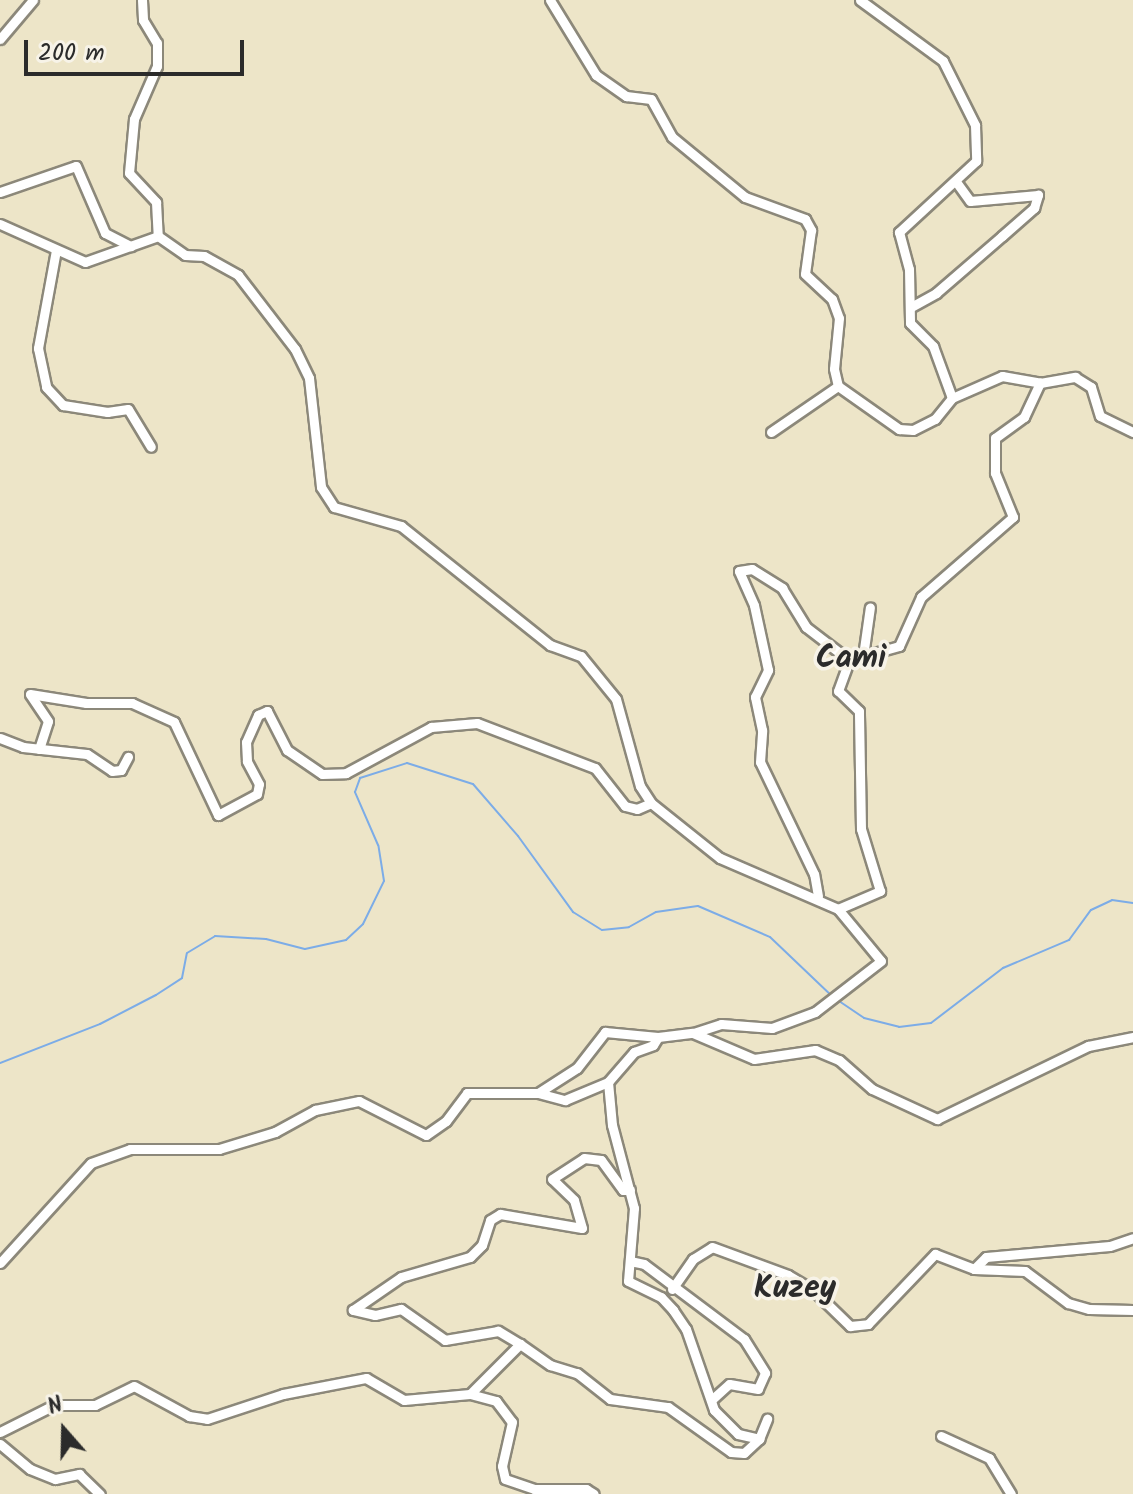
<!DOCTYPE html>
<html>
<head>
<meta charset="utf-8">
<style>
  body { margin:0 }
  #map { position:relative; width:1133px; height:1494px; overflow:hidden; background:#ede5c8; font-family:Kalam,sans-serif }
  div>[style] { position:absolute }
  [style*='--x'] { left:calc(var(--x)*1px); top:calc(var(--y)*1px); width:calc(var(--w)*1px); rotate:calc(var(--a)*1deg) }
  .stream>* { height:2px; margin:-1px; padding:0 1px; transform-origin:1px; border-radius:1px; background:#7cace7 }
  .roads { filter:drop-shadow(2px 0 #8c887a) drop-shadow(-2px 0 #8c887a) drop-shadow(0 2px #8c887a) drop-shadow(0 -2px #8c887a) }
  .minor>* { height:9px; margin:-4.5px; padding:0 4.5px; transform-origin:4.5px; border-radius:4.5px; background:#fff }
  span { translate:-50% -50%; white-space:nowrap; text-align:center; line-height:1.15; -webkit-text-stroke:7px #f7f3e8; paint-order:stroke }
  .district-label { font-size:32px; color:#2b2b2b; font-weight:700 }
  .north { position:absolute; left:24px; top:1390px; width:80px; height:80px; -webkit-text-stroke:6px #f7f3e8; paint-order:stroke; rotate:340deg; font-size:22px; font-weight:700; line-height:32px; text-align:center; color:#2b2b2b }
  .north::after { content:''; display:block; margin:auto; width:28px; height:36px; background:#2b2b2b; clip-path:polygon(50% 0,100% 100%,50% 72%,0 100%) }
  .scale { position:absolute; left:24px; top:40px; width:220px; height:36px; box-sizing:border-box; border:4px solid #2b2b2b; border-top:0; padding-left:10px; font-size:24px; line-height:28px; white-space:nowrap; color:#2b2b2b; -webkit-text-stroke:6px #f7f3e8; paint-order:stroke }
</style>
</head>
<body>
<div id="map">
  <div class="stream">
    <i style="--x:836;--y:999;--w:34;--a:34"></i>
    <i style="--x:864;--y:1018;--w:36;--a:14"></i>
    <i style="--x:899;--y:1027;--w:32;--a:-7"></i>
    <i style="--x:931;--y:1023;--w:91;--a:-37.4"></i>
    <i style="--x:1003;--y:968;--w:72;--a:-23"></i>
    <i style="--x:1069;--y:940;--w:37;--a:-54"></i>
    <i style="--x:1091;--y:910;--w:23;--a:-25"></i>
    <i style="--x:1112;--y:900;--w:21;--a:8"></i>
    <i style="--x:0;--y:1063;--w:107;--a:-21.3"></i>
    <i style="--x:100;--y:1024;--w:63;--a:-27.4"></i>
    <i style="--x:156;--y:995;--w:31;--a:-33"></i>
    <i style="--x:182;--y:978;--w:25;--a:-79"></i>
    <i style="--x:187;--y:953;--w:33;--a:-31"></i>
    <i style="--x:215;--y:936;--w:51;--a:3.4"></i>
    <i style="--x:266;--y:939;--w:40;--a:14.4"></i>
    <i style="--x:305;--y:949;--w:42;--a:-12.4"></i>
    <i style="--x:346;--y:940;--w:23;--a:-43"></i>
    <i style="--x:363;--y:924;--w:48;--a:-64"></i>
    <i style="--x:384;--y:881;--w:36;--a:-99"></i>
    <i style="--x:378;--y:845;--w:58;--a:-113.5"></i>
    <i style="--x:355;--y:792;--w:15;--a:-70"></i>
    <i style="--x:360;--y:778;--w:49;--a:-17.7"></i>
    <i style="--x:407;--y:763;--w:69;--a:17.7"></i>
    <i style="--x:473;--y:784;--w:69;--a:49.1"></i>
    <i style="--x:518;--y:836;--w:94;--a:54.1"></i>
    <i style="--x:573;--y:912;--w:34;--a:32"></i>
    <i style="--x:602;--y:930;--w:27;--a:-6"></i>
    <i style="--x:629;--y:927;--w:31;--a:-29"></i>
    <i style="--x:656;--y:912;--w:42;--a:-8.1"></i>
    <i style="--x:698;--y:906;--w:78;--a:23.3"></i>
    <i style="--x:770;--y:937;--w:84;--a:43.6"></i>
  </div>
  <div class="roads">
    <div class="minor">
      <i style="--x:142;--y:0;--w:20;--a:87"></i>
      <i style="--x:143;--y:20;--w:27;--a:59"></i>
      <i style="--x:157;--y:43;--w:23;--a:90"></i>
      <i style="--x:157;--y:66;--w:58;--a:113.5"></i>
      <i style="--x:134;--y:119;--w:54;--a:95.3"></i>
      <i style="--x:129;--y:173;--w:40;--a:47"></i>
      <i style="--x:156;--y:202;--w:34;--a:87"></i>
      <i style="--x:158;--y:236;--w:33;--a:35"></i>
      <i style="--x:185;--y:255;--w:19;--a:3"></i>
      <i style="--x:204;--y:256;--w:39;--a:29"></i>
      <i style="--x:238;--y:275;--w:93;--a:52.4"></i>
      <i style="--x:295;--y:349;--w:32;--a:64"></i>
      <i style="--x:309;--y:378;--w:110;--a:83.7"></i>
      <i style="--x:321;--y:487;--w:24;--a:57"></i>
      <i style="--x:334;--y:507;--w:70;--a:15.8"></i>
      <i style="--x:401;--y:526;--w:191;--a:38.6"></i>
      <i style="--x:550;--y:645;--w:33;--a:20"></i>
      <i style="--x:581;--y:656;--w:55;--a:50.9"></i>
      <i style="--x:616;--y:699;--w:90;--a:74.6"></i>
      <i style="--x:640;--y:786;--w:20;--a:57"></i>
      <i style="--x:651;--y:803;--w:88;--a:38.6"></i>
      <i style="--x:720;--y:858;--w:129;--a:23.4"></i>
      <i style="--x:838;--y:909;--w:67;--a:50.4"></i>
      <i style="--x:881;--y:961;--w:83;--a:142.3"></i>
      <i style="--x:815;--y:1012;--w:46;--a:159.6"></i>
      <i style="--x:772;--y:1028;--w:51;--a:-175.5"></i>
      <i style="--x:721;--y:1024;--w:29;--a:162"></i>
      <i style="--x:550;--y:0;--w:88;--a:58.5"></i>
      <i style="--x:596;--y:75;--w:37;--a:35"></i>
      <i style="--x:626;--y:96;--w:25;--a:7"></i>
      <i style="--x:651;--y:99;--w:43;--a:61.1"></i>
      <i style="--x:672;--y:137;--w:94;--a:39.4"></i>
      <i style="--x:745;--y:197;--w:64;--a:20.1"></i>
      <i style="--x:805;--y:219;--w:13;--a:61"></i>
      <i style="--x:811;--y:230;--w:44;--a:97.8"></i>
      <i style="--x:805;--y:274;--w:37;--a:43"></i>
      <i style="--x:832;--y:299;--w:20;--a:70"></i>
      <i style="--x:839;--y:318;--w:51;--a:95.6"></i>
      <i style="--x:834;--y:369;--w:17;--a:77"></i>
      <i style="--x:838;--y:386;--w:75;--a:35.2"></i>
      <i style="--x:899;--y:429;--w:14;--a:4"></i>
      <i style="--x:913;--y:430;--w:25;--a:-27"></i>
      <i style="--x:935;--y:419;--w:27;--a:-51"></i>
      <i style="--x:952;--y:398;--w:55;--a:-23.7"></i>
      <i style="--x:1002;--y:376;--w:39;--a:10"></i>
      <i style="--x:1040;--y:383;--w:36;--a:-10"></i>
      <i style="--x:1075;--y:377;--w:19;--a:32"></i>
      <i style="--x:1091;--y:387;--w:30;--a:73"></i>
      <i style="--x:1100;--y:416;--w:37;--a:26"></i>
      <i style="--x:860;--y:0;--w:103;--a:36.3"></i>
      <i style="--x:943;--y:61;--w:72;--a:63.4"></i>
      <i style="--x:975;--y:125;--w:36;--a:88"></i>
      <i style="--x:976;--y:161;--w:105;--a:137.3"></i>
      <i style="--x:899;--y:232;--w:38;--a:75"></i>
      <i style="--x:909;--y:269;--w:54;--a:88.9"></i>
      <i style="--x:910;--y:323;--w:33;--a:45"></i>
      <i style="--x:933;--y:346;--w:55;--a:69.9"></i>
      <i style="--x:0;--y:39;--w:51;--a:-49.8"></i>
      <i style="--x:0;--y:192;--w:80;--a:-18.9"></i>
      <i style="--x:76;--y:166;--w:73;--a:66.6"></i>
      <i style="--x:105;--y:233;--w:29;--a:27"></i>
      <i style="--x:0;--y:224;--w:93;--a:24.1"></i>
      <i style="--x:85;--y:262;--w:77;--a:-19.6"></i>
      <i style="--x:56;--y:250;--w:100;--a:100.4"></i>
      <i style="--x:38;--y:348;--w:40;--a:78"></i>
      <i style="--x:46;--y:387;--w:25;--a:47"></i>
      <i style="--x:63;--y:405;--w:45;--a:9"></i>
      <i style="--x:107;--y:412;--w:21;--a:-8"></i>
      <i style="--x:128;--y:409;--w:44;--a:58.8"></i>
      <i style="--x:911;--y:307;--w:29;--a:-29"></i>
      <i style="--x:936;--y:293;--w:87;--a:-40.8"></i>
      <i style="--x:1002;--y:236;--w:43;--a:-41.2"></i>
      <i style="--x:1034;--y:208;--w:14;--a:-73"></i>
      <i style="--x:1038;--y:195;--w:68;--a:175"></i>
      <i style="--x:970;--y:201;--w:22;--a:-126"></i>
      <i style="--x:771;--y:432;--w:81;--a:-34.5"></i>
      <i style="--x:863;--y:656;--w:49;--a:-81.9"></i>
      <i style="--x:849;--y:660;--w:52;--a:-15.6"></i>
      <i style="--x:899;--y:646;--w:54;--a:-65.8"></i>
      <i style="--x:921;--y:597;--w:122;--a:-41"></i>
      <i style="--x:1013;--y:517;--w:48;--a:-112.2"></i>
      <i style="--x:995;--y:473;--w:35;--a:-90"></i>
      <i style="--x:995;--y:438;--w:36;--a:-36"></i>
      <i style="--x:1024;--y:417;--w:38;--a:-65"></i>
      <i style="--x:0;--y:738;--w:25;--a:21"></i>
      <i style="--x:23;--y:747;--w:64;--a:6.2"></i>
      <i style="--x:87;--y:754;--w:30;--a:34"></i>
      <i style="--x:112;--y:771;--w:9;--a:-6"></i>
      <i style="--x:121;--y:770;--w:15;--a:-62"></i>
      <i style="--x:39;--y:749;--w:29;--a:-72"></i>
      <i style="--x:48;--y:721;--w:32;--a:-124"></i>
      <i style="--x:30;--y:694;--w:57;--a:9.1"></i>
      <i style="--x:86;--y:703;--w:46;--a:0"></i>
      <i style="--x:132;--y:703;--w:46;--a:24.3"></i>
      <i style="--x:174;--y:722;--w:103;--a:64.7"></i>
      <i style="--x:218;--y:815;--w:44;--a:-28.3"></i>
      <i style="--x:257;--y:794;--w:10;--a:-79"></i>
      <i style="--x:259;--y:784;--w:26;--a:-118"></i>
      <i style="--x:247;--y:761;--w:19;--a:-93"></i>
      <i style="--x:246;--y:742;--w:30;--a:-66"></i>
      <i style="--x:258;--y:715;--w:10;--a:-24"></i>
      <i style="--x:267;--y:711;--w:44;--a:62.9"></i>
      <i style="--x:287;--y:750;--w:42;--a:34.4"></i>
      <i style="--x:322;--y:774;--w:24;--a:-2"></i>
      <i style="--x:346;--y:773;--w:97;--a:-28.4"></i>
      <i style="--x:431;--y:727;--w:46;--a:-5"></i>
      <i style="--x:477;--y:723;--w:126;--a:20.9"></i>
      <i style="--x:595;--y:768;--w:48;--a:51.7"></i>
      <i style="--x:625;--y:806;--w:12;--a:14"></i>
      <i style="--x:637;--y:809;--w:15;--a:-23"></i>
      <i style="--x:818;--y:896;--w:22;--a:-100"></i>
      <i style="--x:814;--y:874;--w:124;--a:-115.7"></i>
      <i style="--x:760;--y:762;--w:32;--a:-86"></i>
      <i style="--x:762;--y:730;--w:34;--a:-102"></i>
      <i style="--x:755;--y:697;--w:30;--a:-64"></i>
      <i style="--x:768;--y:670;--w:66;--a:-102.2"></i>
      <i style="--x:754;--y:605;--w:37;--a:-114"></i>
      <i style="--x:739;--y:571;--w:13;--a:-9"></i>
      <i style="--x:752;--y:569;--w:36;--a:32"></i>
      <i style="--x:782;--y:588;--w:46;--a:58.4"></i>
      <i style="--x:806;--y:627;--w:54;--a:37.5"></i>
      <i style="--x:838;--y:909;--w:46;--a:-23.2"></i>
      <i style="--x:880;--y:891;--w:65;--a:-107"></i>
      <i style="--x:861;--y:829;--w:118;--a:-91"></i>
      <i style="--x:859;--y:711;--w:29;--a:-136"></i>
      <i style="--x:838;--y:691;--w:33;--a:-70"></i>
      <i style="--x:608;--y:1082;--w:43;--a:84.7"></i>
      <i style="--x:612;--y:1125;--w:86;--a:75.2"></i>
      <i style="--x:634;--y:1208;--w:73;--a:94.7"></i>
      <i style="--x:628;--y:1281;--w:37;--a:26"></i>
      <i style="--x:661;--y:1297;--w:18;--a:47"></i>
      <i style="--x:673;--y:1310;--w:23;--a:56"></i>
      <i style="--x:686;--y:1329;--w:86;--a:70.9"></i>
      <i style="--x:714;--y:1410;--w:34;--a:45"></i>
      <i style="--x:738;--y:1434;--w:22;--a:13"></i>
      <i style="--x:538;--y:1093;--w:28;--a:15"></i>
      <i style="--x:565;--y:1100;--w:47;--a:-22.7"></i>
      <i style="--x:608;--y:1082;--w:40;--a:-49"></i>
      <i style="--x:634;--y:1052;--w:20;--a:-20"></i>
      <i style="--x:653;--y:1045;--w:9;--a:-58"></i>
      <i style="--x:630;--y:1261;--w:14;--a:12"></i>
      <i style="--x:644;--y:1264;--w:125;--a:36.9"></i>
      <i style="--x:744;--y:1339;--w:40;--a:58"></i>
      <i style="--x:765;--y:1373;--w:17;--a:114"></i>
      <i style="--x:758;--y:1389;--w:29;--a:-170"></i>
      <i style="--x:729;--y:1384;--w:24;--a:138"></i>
      <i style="--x:0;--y:1263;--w:135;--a:-47.7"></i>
      <i style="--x:91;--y:1163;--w:41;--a:-19.7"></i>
      <i style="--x:130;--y:1149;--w:89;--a:0"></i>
      <i style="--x:219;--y:1149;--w:59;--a:-16.9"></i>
      <i style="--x:275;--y:1132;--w:46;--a:-28.8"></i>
      <i style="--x:315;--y:1110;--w:45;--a:-11.6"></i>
      <i style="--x:359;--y:1101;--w:75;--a:26.9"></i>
      <i style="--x:426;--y:1135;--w:24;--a:-35"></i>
      <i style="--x:446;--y:1121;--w:35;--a:-53"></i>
      <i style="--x:467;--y:1093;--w:71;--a:0"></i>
      <i style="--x:538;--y:1093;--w:46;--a:-32.7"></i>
      <i style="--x:577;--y:1068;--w:46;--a:-52.1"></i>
      <i style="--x:605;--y:1032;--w:53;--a:5.4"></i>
      <i style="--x:658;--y:1037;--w:35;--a:-7"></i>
      <i style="--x:693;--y:1033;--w:66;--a:23.1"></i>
      <i style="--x:754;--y:1059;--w:62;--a:-8.4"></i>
      <i style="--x:815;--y:1050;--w:26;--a:23"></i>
      <i style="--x:839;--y:1060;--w:44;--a:41.3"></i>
      <i style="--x:872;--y:1089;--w:72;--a:24.8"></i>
      <i style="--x:937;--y:1119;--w:168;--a:-25.8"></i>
      <i style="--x:1088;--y:1046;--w:46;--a:-11.3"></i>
      <i style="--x:974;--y:1269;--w:17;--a:-45"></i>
      <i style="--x:986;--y:1257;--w:124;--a:-5.1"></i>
      <i style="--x:1110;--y:1246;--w:24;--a:-19"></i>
      <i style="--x:672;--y:1289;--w:37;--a:-55"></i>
      <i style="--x:693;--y:1259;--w:22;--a:-32"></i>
      <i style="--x:712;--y:1247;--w:81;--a:20.2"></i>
      <i style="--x:788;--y:1275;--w:29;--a:31"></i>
      <i style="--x:813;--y:1290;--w:52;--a:44.2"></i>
      <i style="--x:850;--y:1326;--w:18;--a:-6"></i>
      <i style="--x:868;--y:1324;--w:97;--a:-46.3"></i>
      <i style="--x:935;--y:1254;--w:42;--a:21"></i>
      <i style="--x:974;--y:1269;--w:51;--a:2.2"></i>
      <i style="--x:1025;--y:1271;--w:54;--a:36.7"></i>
      <i style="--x:1068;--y:1303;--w:22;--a:16"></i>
      <i style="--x:1089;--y:1309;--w:44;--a:1.3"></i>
      <i style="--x:520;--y:1344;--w:26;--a:-149"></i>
      <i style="--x:498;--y:1331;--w:54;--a:170.4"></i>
      <i style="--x:445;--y:1340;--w:54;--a:-144.8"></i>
      <i style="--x:401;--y:1309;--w:27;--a:167"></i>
      <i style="--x:375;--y:1315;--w:23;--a:-167"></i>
      <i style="--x:353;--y:1310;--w:58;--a:-34.5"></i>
      <i style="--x:401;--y:1277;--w:72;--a:-16.2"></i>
      <i style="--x:470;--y:1257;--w:17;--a:-45"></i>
      <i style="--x:482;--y:1245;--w:26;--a:-72"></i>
      <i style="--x:490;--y:1220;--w:12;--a:-31"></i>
      <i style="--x:500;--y:1214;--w:83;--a:9.7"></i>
      <i style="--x:582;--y:1228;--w:29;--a:-106"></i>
      <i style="--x:574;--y:1200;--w:30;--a:-136"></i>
      <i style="--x:552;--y:1179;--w:38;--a:-33"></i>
      <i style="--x:584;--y:1158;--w:17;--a:7"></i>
      <i style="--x:601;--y:1160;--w:37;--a:54"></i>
      <i style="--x:623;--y:1190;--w:7;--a:0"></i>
      <i style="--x:470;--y:1394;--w:71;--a:-45"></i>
      <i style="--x:520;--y:1344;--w:37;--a:35"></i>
      <i style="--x:550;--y:1365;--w:28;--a:17"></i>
      <i style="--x:577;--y:1373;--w:42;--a:38.2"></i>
      <i style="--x:610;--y:1399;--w:59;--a:7.9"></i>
      <i style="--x:668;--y:1407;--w:77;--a:35.5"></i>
      <i style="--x:731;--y:1452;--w:13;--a:4"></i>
      <i style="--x:744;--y:1453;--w:21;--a:-43"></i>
      <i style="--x:759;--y:1439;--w:22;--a:-68"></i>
      <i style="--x:0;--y:1432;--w:60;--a:-26.6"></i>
      <i style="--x:54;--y:1405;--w:41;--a:0"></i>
      <i style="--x:95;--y:1405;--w:43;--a:-26"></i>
      <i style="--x:134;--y:1386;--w:63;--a:28.6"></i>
      <i style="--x:189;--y:1416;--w:18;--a:9"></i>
      <i style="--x:207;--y:1419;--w:80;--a:-18.2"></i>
      <i style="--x:283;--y:1394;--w:85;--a:-10.9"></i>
      <i style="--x:366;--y:1378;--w:44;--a:30.1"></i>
      <i style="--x:404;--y:1400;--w:66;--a:-5.2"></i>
      <i style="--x:470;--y:1394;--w:27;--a:15"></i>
      <i style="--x:496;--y:1401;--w:26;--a:53"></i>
      <i style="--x:512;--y:1422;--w:45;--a:102.8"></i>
      <i style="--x:502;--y:1466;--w:13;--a:77"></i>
      <i style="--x:505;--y:1479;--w:31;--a:19"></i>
      <i style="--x:534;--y:1489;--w:52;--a:0"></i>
      <i style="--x:586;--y:1489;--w:9;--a:32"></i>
      <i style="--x:941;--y:1436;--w:53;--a:24.6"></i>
      <i style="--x:989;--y:1458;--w:42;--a:58.6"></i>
      <i style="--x:0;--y:1444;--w:39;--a:40"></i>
      <i style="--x:30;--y:1469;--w:27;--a:22"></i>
      <i style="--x:55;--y:1479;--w:25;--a:-12"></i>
      <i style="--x:79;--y:1474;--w:29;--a:44"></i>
    </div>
  </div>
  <div class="district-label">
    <span style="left:851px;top:659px">Cami</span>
    <span style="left:795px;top:1289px">Kuzey</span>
  </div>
  <div class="north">N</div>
  <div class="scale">200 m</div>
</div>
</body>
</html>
